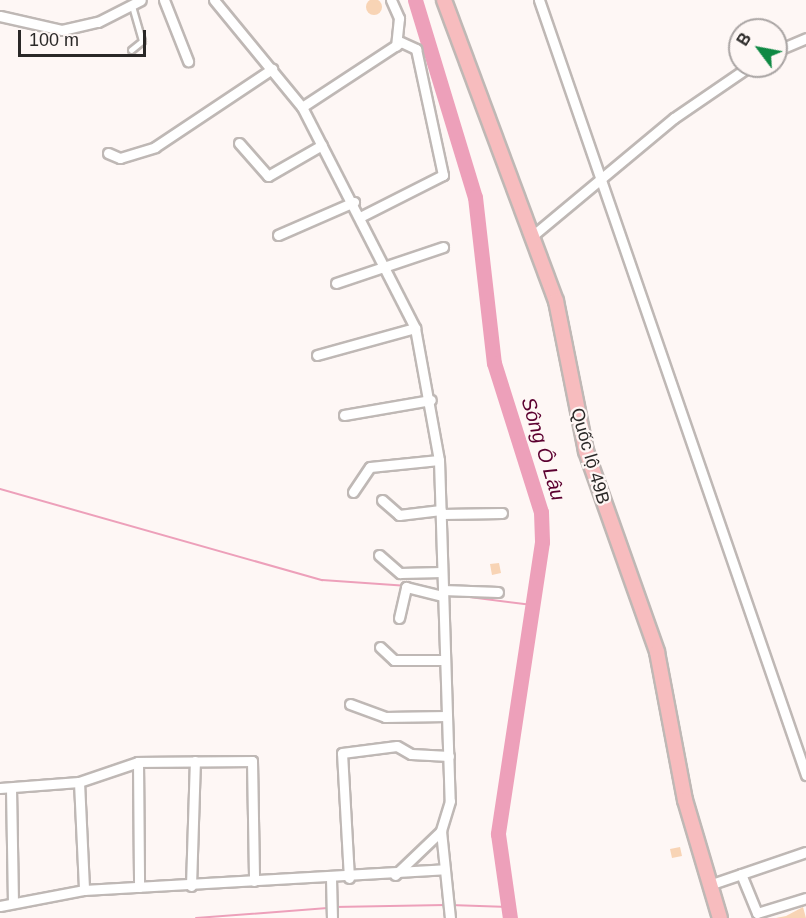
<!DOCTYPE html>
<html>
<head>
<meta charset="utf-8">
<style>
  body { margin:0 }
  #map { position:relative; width:806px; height:918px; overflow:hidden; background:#fef7f5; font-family:Helvetica,sans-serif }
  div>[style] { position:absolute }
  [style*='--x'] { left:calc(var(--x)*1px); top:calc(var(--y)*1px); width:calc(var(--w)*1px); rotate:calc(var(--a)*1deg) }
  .stream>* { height:2px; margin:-1px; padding:0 1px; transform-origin:1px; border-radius:1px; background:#eda0ba }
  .river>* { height:15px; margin:-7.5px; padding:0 7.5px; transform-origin:7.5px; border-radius:7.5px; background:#eda0ba }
  .building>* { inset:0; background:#f8d4b5 }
  .round { border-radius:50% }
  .roads { filter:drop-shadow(2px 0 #bfb8b5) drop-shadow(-2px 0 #bfb8b5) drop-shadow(0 2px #bfb8b5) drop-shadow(0 -2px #bfb8b5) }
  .service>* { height:4.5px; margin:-2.25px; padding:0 2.25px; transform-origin:2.25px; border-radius:2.25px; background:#fff }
  .minor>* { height:9px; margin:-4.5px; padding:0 4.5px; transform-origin:4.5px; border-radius:4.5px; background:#fff }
  .primary>* { height:14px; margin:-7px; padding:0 7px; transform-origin:7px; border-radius:7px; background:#f7bcbe }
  span { translate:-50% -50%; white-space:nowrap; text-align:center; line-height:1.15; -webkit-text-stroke:4.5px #fef7f5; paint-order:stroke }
  .street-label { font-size:18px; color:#2a2827 }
  .water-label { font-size:20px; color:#5c0030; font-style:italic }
  .north { position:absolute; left:728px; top:18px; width:60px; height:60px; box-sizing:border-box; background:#fef7f5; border:2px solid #a9a4a3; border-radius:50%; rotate:302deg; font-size:16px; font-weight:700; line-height:24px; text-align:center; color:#2a2827 }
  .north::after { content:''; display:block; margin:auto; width:21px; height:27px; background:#0e8943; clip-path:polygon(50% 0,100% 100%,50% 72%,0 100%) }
  .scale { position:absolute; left:18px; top:30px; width:128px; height:27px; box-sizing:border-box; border:3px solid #2a2827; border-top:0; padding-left:8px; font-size:18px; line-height:21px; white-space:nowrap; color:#2a2827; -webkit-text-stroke:4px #fef7f5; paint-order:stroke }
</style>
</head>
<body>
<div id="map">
  <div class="stream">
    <i style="--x:0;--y:489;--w:335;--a:15.8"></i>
    <i style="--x:322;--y:580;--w:101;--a:4"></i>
    <i style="--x:446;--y:594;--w:87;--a:7.3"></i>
    <i style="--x:450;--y:905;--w:59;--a:1.9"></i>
    <i style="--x:334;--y:907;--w:111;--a:-1"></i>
    <i style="--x:196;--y:918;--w:132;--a:-4.3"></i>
  </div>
  <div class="river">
    <i style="--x:415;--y:0;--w:206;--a:73.1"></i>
    <i style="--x:475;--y:197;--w:167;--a:83.5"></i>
    <i style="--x:494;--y:363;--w:156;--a:72.5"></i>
    <i style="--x:541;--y:512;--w:30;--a:88"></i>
    <i style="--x:542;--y:542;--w:295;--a:98.6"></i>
    <i style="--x:498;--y:834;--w:85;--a:81.9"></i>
  </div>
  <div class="building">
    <i class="round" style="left:366px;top:-1px;width:16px;height:16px"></i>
    <i style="clip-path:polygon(499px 563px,501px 573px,492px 575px,490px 564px)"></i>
    <i style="clip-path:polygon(680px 847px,682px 856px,672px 858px,670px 849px)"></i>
    <i style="clip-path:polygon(803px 907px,806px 918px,776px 918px,786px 916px)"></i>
  </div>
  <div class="roads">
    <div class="service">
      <i style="--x:131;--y:50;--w:14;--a:-39"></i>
      <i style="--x:142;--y:41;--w:37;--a:-106"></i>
    </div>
    <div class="minor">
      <i style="--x:164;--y:0;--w:66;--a:68.5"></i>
      <i style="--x:214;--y:0;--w:139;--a:50.6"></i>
      <i style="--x:302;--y:107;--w:248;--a:62.9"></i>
      <i style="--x:415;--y:328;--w:134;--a:79.7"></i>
      <i style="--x:439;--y:460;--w:341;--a:88.2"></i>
      <i style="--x:450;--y:801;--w:31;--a:107"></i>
      <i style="--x:441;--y:831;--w:87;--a:84.1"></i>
      <i style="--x:391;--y:0;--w:20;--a:66"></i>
      <i style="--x:399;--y:18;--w:28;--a:96"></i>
      <i style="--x:539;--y:0;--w:820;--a:70.99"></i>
      <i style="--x:0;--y:16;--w:64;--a:12.7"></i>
      <i style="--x:62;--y:30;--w:37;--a:-13"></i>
      <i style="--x:98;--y:22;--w:48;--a:-27.1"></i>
      <i style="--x:776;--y:51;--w:33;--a:-23"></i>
      <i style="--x:302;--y:107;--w:118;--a:-33.3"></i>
      <i style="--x:401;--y:42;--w:17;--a:25"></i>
      <i style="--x:416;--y:49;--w:129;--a:77.9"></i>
      <i style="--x:443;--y:175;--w:93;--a:153.2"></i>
      <i style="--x:239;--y:143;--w:44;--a:48.7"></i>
      <i style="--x:268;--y:176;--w:62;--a:-29.9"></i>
      <i style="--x:108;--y:153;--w:13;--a:23"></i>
      <i style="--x:120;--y:158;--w:37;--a:-17"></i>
      <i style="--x:155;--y:147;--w:141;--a:-33.7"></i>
      <i style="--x:278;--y:235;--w:83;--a:-23.5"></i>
      <i style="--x:531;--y:237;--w:186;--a:-39.8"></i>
      <i style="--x:674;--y:118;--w:92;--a:-34.4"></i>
      <i style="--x:336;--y:283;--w:113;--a:-18.6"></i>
      <i style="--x:317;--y:355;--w:102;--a:-15.4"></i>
      <i style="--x:344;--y:415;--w:88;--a:-9.8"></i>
      <i style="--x:353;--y:492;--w:30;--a:-56"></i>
      <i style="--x:370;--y:467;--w:69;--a:-5.8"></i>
      <i style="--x:382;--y:500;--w:23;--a:41"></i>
      <i style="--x:399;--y:515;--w:42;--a:-6.8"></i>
      <i style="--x:442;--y:514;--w:60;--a:-1"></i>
      <i style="--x:379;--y:555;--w:28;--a:41"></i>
      <i style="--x:400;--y:573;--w:42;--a:-1.4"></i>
      <i style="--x:443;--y:590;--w:55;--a:2.1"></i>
      <i style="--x:399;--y:618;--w:32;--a:-77"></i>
      <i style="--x:406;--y:587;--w:38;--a:14"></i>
      <i style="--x:380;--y:647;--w:19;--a:43"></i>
      <i style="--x:394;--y:660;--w:51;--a:0"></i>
      <i style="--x:350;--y:704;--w:37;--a:20"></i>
      <i style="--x:385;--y:717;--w:62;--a:-0.9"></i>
      <i style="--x:138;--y:762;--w:125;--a:89.5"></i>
      <i style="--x:79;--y:782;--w:108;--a:87.3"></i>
      <i style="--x:0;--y:788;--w:79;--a:-4.3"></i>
      <i style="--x:79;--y:782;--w:62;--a:-18.7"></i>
      <i style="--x:138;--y:762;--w:114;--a:-0.5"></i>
      <i style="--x:252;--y:761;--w:120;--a:89"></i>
      <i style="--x:11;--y:788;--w:115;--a:89"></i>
      <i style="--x:741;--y:874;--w:42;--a:67.7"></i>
      <i style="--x:757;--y:913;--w:51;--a:-17"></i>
      <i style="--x:395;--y:875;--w:64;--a:-43.7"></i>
      <i style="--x:331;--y:878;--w:40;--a:88.6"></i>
      <i style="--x:349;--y:878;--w:125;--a:-93.2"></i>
      <i style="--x:342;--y:753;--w:55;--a:-7.3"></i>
      <i style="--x:397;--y:746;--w:16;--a:30"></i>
      <i style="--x:411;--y:754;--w:38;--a:3"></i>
      <i style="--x:709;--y:885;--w:102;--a:-18.8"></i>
      <i style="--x:191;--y:886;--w:125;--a:-88.2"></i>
      <i style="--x:0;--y:906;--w:86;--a:-10.8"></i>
      <i style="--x:84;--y:890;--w:361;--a:-3.3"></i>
    </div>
    <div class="primary">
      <i style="--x:444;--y:0;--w:321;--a:69.6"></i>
      <i style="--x:556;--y:301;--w:153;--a:78.7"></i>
      <i style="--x:586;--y:451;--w:213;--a:70.5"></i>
      <i style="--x:657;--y:652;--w:151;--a:79.3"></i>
      <i style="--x:685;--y:800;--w:123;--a:73.5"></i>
    </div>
  </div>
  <div class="street-label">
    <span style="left:590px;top:456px;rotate:74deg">Quốc lộ 49B</span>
  </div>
  <div class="water-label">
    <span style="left:543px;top:449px;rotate:73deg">Sông Ô Lâu</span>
  </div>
  <div class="north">B</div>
  <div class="scale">100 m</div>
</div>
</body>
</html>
